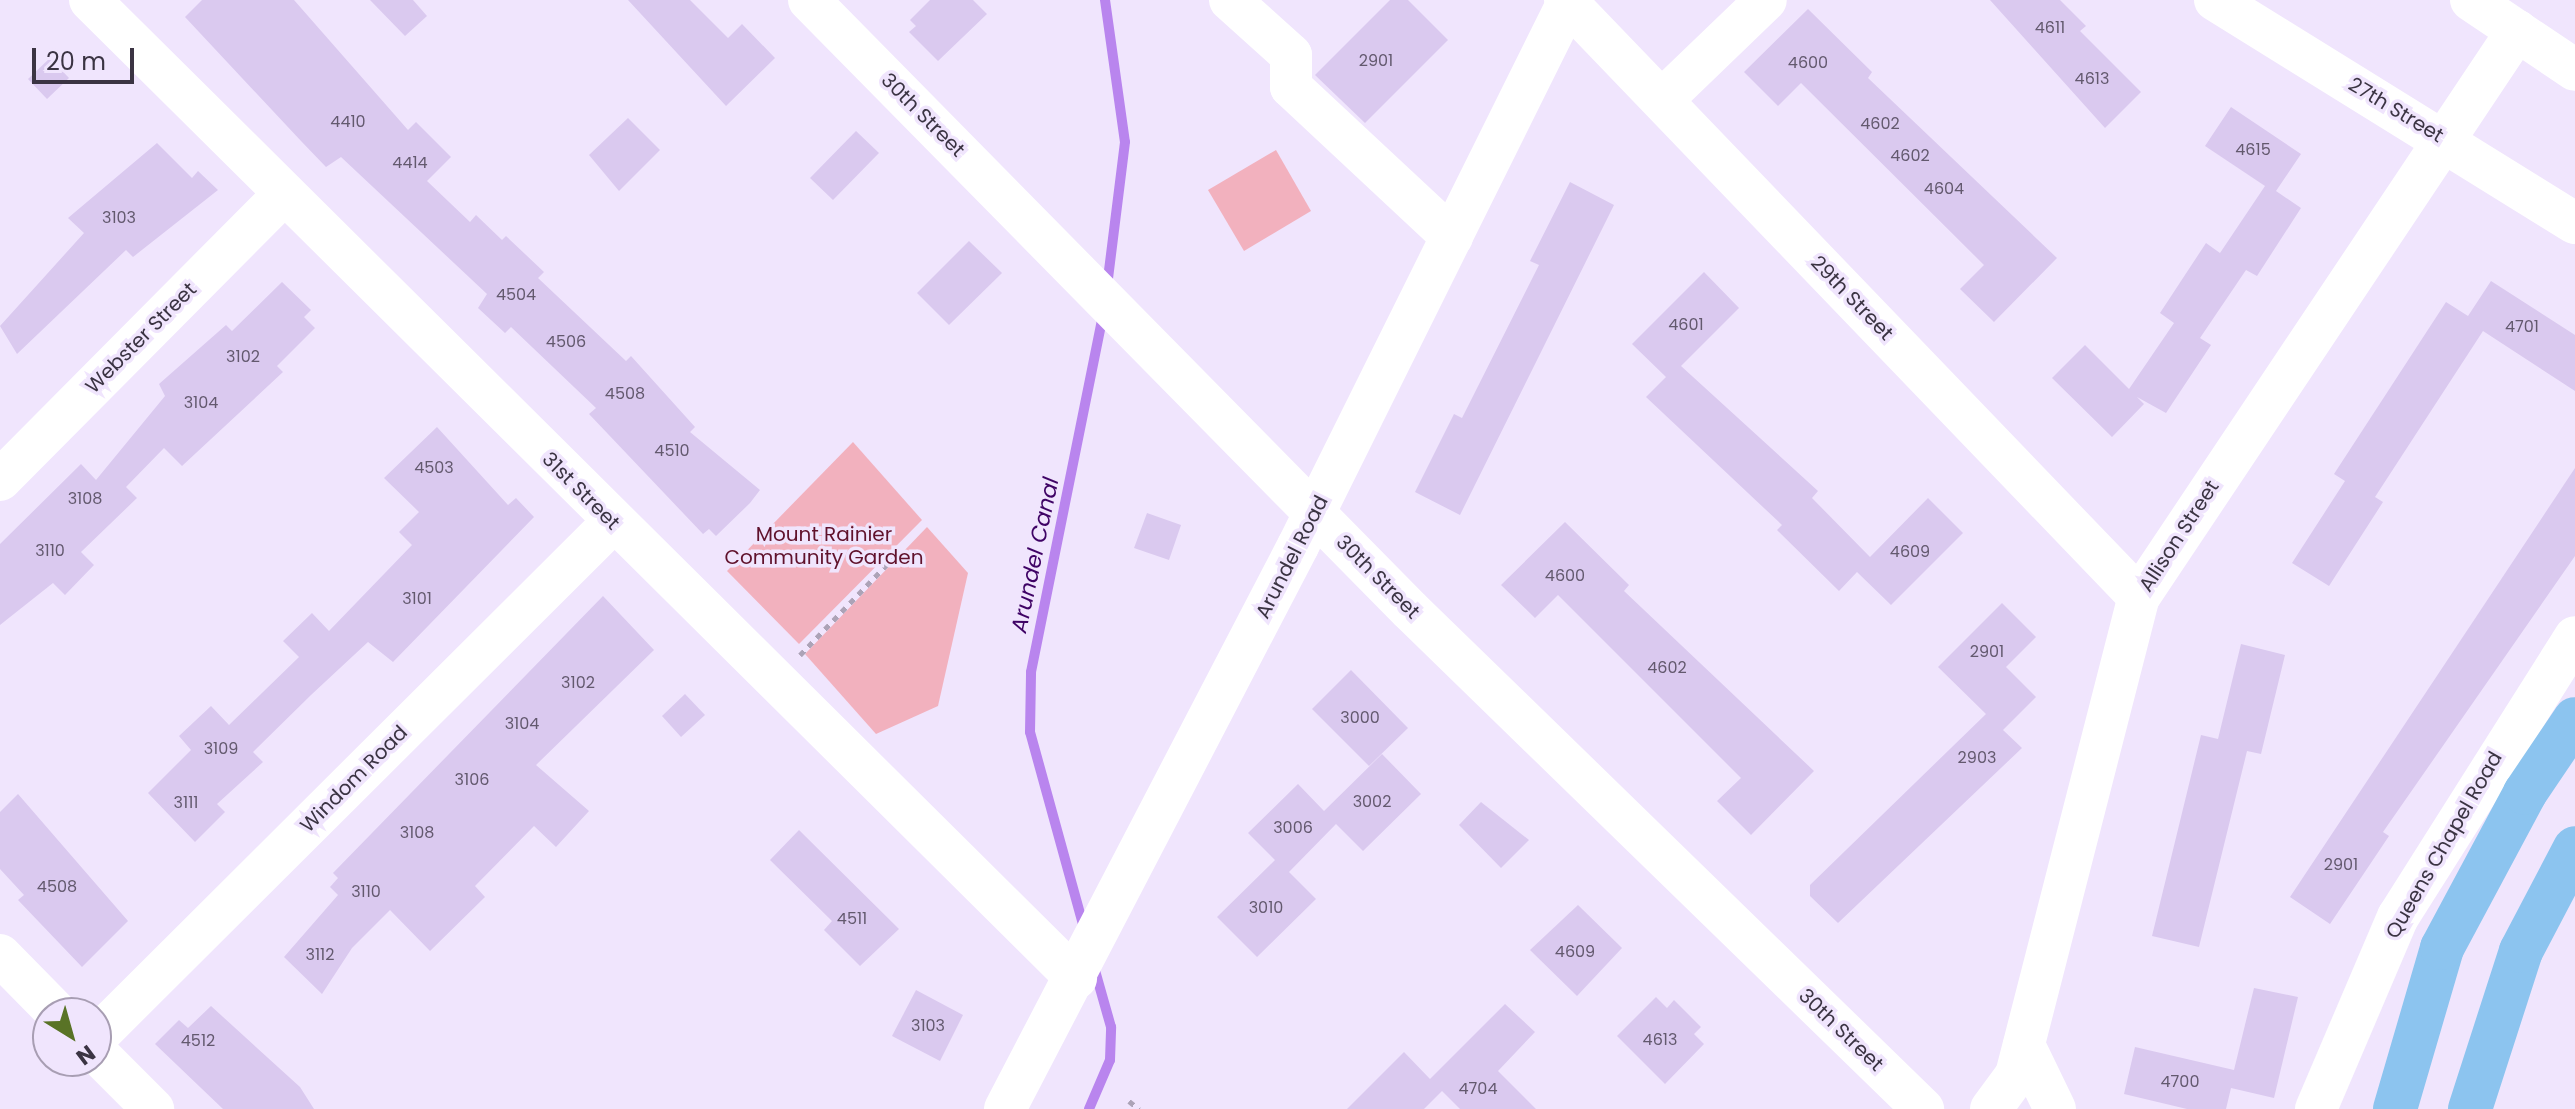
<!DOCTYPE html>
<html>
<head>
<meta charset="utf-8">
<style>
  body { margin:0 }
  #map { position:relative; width:2575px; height:1109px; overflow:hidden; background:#f0e5fd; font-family:Poppins,sans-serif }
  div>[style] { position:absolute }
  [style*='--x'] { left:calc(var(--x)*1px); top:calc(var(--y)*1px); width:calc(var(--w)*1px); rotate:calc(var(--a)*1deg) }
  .green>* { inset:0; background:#f2b1be }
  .stream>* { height:10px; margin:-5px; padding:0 5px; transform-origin:5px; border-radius:5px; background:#b985ee }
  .building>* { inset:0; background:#dac9ef }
  .path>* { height:5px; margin-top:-2.5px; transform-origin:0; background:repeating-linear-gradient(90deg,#aca3b7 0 6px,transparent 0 12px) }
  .minor>* { height:42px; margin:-21px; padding:0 21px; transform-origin:21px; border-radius:21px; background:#fff }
  .major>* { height:44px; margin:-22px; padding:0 22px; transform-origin:22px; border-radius:22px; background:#8cc4ef }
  span { translate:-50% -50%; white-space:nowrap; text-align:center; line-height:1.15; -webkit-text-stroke:7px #f0e5fd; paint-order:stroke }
  .number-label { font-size:16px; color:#63596e }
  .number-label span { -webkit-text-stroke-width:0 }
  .street-label { font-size:20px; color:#3b3443 }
  .park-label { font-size:20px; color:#60122c }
  .water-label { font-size:22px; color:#3f0365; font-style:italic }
  .north { position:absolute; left:32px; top:997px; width:80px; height:80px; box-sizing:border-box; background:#f0e5fd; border:2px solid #a89eb3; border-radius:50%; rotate:143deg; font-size:22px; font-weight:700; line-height:32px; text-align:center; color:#3b3443 }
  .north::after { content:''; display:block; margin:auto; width:28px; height:36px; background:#597326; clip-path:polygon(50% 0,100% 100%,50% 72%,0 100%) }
  .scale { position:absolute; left:32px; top:48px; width:102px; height:36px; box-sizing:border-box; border:4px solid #3b3443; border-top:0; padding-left:10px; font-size:24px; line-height:28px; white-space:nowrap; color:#3b3443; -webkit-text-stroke:6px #f0e5fd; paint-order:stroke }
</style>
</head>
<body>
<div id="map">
  <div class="green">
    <i style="clip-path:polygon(1276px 150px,1311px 211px,1244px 251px,1208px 190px)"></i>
    <i style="clip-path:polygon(853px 442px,922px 520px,799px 644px,727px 571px)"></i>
    <i style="clip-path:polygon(927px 527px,968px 573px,938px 706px,876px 734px,805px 654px)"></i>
  </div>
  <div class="stream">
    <i style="--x:1105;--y:0;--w:143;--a:82"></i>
    <i style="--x:1125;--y:142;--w:146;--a:97.1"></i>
    <i style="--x:1084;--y:928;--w:203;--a:-105.4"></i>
    <i style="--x:1030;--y:732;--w:60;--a:-89"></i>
    <i style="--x:1031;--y:672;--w:364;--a:-78.6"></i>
    <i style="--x:1089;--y:1109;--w:53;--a:-66.8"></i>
    <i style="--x:1110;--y:1060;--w:33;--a:-88"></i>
    <i style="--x:1111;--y:1027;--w:62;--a:-105.8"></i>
  </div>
  <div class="building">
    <i style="clip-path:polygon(202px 0,294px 0,408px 130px,416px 122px,451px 157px,427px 181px,470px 222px,476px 215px,502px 240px,506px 236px,544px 272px,538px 278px,626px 361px,631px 356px,695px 427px,690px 432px,760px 490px,750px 503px,716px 536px,709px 529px,703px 534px,589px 414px,596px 408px,511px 327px,505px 333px,478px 308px,487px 294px,341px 157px,326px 167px,301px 141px,185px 17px)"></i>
    <i style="clip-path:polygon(370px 0,413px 0,427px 16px,405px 36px)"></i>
    <i style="clip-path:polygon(628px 0,690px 0,728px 38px,742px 24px,775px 58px,726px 106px)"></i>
    <i style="clip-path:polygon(930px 0,973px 0,987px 14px,938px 61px,909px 32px,916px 26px,910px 20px)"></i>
    <i style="clip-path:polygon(1390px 0,1408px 0,1448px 40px,1365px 123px,1315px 75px)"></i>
    <i style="clip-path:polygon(1990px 0,2060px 0,2086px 26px,2080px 31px,2141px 92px,2105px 128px)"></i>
    <i style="clip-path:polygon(1808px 9px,1872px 72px,1868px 78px,2057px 258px,1994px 322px,1960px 289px,1984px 265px,1801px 83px,1778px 106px,1744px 72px)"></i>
    <i style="clip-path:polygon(50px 58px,69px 78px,47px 99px,28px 79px)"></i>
    <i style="clip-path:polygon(2231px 107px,2301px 154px,2276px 191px,2301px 208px,2257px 276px,2246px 270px,2200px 338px,2211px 345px,2166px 413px,2137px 397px,2144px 404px,2112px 437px,2052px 378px,2085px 345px,2129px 389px,2174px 323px,2160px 313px,2206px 243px,2220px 253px,2265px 186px,2205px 146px)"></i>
    <i style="clip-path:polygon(628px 118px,660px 150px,619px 191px,589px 155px)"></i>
    <i style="clip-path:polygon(856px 131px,879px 153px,833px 200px,810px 178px)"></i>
    <i style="clip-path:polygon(157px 143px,192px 178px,198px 171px,218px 190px,133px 257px,126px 250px,17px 354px,0 326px,84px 233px,68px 218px)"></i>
    <i style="clip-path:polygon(1570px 182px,1614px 205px,1460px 515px,1415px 492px,1454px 414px,1462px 418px,1539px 265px,1530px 261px)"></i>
    <i style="clip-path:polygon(969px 241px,1002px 273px,949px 325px,917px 293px)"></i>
    <i style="clip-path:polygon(1704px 272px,1739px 308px,1681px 366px,1818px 491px,1812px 498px,1870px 557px,1928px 498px,1963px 533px,1891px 605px,1857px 572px,1839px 591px,1777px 530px,1782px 525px,1646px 397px,1666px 377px,1632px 344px)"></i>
    <i style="clip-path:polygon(2491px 281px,2575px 335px,2575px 391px,2483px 331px,2375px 497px,2383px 502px,2329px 586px,2292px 563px,2345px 481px,2334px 474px,2446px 302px,2468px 316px)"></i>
    <i style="clip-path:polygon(282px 282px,311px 310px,304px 317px,315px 328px,277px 366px,283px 372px,182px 466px,164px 448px,126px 487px,137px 498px,81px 552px,94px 565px,65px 595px,53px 583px,0 625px,0 544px,81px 464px,96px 480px,165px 396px,159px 384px,226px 325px,232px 331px)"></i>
    <i style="clip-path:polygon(437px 427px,508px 505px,516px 498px,534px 517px,393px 662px,368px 642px,311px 695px,253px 752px,263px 762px,217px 804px,225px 812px,195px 842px,148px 793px,191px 750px,179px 736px,211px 706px,229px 725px,299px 657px,283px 641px,312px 613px,329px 631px,412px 545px,399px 532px,419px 512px,384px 478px)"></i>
    <i style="clip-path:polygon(2575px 468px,2575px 556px,2383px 832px,2389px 836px,2330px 924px,2290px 897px)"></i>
    <i style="clip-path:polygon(1147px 513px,1181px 525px,1169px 560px,1134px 548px)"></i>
    <i style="clip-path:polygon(1565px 522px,1629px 585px,1624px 591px,1814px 771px,1751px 835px,1717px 801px,1741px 778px,1558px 595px,1535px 618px,1501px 585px)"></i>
    <i style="clip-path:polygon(603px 596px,654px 650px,536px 765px,589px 811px,556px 847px,534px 826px,475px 886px,485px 897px,430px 951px,390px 910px,352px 948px,322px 994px,284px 957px,338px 895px,330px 887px,338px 878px,333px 873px)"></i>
    <i style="clip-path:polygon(2002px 603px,2036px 637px,2006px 667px,2036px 697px,2003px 730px,2022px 748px,1838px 923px,1810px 896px,1810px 885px,1986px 714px,1938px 667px)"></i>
    <i style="clip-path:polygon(2241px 644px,2285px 655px,2261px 754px,2247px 751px,2199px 947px,2152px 936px,2201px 735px,2218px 739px)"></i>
    <i style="clip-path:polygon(1351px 670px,1408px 728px,1369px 766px,1312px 709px)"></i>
    <i style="clip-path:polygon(685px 694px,705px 715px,681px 737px,662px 716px)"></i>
    <i style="clip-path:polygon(1382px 754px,1421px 794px,1363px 851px,1336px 824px,1289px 872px,1316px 899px,1257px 957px,1217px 917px,1275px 860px,1248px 833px,1298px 784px,1324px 811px)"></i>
    <i style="clip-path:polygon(18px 794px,128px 921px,82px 967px,18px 900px,24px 895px,0 869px,0 812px)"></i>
    <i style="clip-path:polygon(1481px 802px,1529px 840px,1501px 868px,1459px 825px)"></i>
    <i style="clip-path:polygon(799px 830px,899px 929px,860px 966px,824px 930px,832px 921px,770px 860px)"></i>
    <i style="clip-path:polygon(1578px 905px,1622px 948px,1577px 996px,1530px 950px)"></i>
    <i style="clip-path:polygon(2254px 988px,2298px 997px,2274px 1098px,2231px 1088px,2226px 1109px,2187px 1109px,2124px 1094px,2135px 1047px,2234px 1070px)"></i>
    <i style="clip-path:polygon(916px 990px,963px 1015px,940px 1061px,892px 1036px)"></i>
    <i style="clip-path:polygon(1656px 997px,1667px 1008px,1674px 1000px,1701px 1027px,1694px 1034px,1704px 1044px,1665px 1084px,1617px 1036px)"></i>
    <i style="clip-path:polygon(1505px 1004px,1535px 1032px,1498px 1071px,1536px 1109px,1460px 1109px,1442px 1091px,1424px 1109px,1347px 1109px,1404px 1052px,1430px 1079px)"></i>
    <i style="clip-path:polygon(211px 1006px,300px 1087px,314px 1109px,223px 1109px,155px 1044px,179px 1020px,188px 1028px)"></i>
  </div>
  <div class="path">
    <i style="--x:800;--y:655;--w:139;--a:-46.2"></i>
    <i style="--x:1129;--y:1101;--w:13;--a:39"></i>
  </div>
  <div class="minor">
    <i style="--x:90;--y:0;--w:1389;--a:44.77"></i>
    <i style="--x:809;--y:0;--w:856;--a:45.43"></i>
    <i style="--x:1410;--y:610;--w:716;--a:44.21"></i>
    <i style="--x:1230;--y:0;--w:82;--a:42"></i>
    <i style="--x:1291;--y:55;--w:32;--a:90"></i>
    <i style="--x:1291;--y:87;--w:220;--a:43"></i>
    <i style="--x:1565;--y:0;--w:828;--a:46.13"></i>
    <i style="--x:2215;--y:0;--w:423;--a:31.8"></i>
    <i style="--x:2471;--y:0;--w:125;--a:33.9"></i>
    <i style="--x:1662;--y:100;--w:144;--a:-43.9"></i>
    <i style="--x:0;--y:480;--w:400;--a:-45.2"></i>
    <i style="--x:0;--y:955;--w:81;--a:45.5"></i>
    <i style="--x:96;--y:1037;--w:730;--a:-44.89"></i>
    <i style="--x:2024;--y:1045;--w:71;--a:64.2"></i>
    <i style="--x:96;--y:1052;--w:81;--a:45"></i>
    <i style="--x:1005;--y:1109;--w:635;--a:-62.51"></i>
    <i style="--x:1298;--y:546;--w:610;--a:-63.6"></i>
    <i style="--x:1991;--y:1109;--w:42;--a:-53.7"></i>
    <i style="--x:2016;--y:1075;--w:494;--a:-75.6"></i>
    <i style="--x:2139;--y:597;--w:681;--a:-56.26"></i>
    <i style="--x:2316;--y:1109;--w:209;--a:-66.9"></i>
    <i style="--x:2398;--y:917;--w:331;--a:-57.7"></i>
  </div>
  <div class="major">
    <i style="--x:2395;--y:1109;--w:168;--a:-73.7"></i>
    <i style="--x:2442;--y:948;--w:176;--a:-61.8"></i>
    <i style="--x:2525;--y:793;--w:89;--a:-56"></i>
    <i style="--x:2470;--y:1109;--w:166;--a:-72.1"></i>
    <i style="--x:2521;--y:951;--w:116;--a:-62.3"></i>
  </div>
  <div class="number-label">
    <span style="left:2050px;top:28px">4611</span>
    <span style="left:1376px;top:61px">2901</span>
    <span style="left:1808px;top:63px">4600</span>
    <span style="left:2092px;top:79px">4613</span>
    <span style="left:348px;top:122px">4410</span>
    <span style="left:1880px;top:124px">4602</span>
    <span style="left:2253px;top:150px">4615</span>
    <span style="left:1910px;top:156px">4602</span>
    <span style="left:410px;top:163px">4414</span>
    <span style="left:1944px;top:189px">4604</span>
    <span style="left:119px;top:218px">3103</span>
    <span style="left:516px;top:295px">4504</span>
    <span style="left:1686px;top:325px">4601</span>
    <span style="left:2522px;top:327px">4701</span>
    <span style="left:566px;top:342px">4506</span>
    <span style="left:243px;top:357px">3102</span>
    <span style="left:625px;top:394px">4508</span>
    <span style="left:201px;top:403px">3104</span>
    <span style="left:672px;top:451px">4510</span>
    <span style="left:434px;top:468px">4503</span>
    <span style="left:85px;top:499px">3108</span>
    <span style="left:50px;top:551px">3110</span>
    <span style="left:1910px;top:552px">4609</span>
    <span style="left:1565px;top:576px">4600</span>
    <span style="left:417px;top:599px">3101</span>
    <span style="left:1987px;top:652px">2901</span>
    <span style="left:1667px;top:668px">4602</span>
    <span style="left:578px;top:683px">3102</span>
    <span style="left:1360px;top:718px">3000</span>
    <span style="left:522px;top:724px">3104</span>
    <span style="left:221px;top:749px">3109</span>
    <span style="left:1977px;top:758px">2903</span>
    <span style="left:472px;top:780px">3106</span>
    <span style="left:1372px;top:802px">3002</span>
    <span style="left:186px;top:803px">3111</span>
    <span style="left:1293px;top:828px">3006</span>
    <span style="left:417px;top:833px">3108</span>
    <span style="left:2341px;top:865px">2901</span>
    <span style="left:57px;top:887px">4508</span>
    <span style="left:366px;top:892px">3110</span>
    <span style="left:1266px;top:908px">3010</span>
    <span style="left:852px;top:919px">4511</span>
    <span style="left:1575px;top:952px">4609</span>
    <span style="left:320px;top:955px">3112</span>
    <span style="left:928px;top:1026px">3103</span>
    <span style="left:1660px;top:1040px">4613</span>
    <span style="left:198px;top:1041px">4512</span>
    <span style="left:2180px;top:1082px">4700</span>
    <span style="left:1478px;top:1089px">4704</span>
  </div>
  <div class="street-label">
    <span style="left:2396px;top:110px;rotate:31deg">27th Street</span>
    <span style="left:923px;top:115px;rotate:45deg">30th Street</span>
    <span style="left:1852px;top:298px;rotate:46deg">29th Street</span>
    <span style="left:141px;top:338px;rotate:-45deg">Webster Street</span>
    <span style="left:581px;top:491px;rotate:45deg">31st Street</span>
    <span style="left:2179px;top:536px;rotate:-57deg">Allison Street</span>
    <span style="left:1292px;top:557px;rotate:-63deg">Arundel Road</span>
    <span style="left:1378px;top:577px;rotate:45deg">30th Street</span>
    <span style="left:354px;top:779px;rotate:-45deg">Windom Road</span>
    <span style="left:2444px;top:845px;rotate:-60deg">Queens Chapel Road</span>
    <span style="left:1841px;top:1030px;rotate:44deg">30th Street</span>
  </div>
  <div class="park-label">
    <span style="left:824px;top:546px">Mount Rainier<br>Community Garden</span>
  </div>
  <div class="water-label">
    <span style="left:1035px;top:555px;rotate:-78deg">Arundel Canal</span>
  </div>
  <div class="north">N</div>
  <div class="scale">20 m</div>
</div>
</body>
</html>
